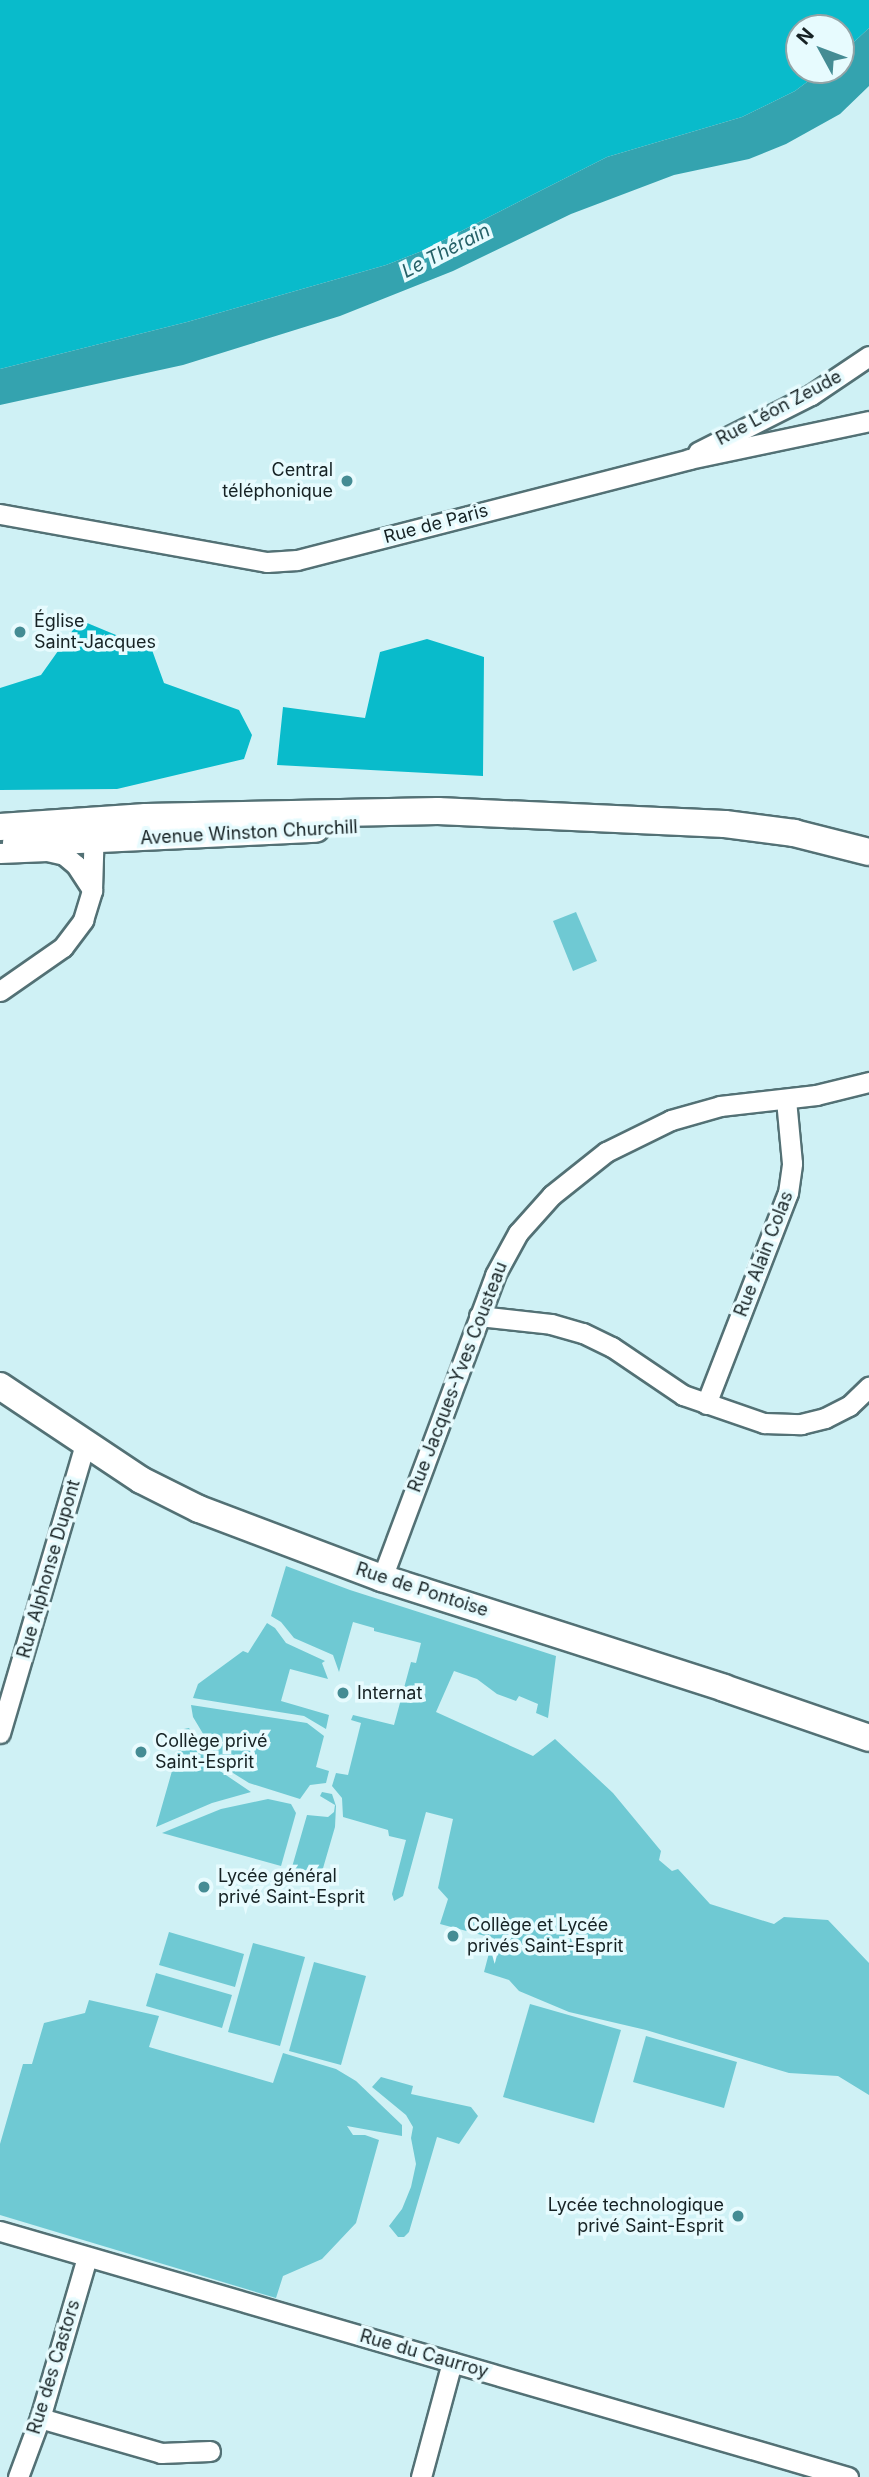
<!DOCTYPE html>
<html>
<head>
<meta charset="utf-8">
<style>
  body { margin:0 }
  #map { position:relative; width:869px; height:2477px; overflow:hidden; background:#cff1f5; font-family:Inter,sans-serif }
  div>[style] { position:absolute }
  [style*='--x'] { left:calc(var(--x)*1px); top:calc(var(--y)*1px); width:calc(var(--w)*1px); rotate:calc(var(--a)*1deg) }
  .green>* { inset:0; background:#6fc9d3 }
  .forest>* { inset:0; background:#09bbcb }
  .water>* { inset:0; background:#34a3af }
  .roads { filter:drop-shadow(2px 0 #537175) drop-shadow(-2px 0 #537175) drop-shadow(0 2px #537175) drop-shadow(0 -2px #537175) }
  .street>* { height:19px; margin:-9.5px; padding:0 9.5px; transform-origin:9.5px; border-radius:9.5px; background:#fff }
  .secondary>* { height:26px; margin:-13px; padding:0 13px; transform-origin:13px; border-radius:13px; background:#fff }
  .dots>* { width:19px; height:19px; translate:-50% -50%; box-sizing:border-box; border:4px solid #e7fbfe; border-radius:50% }
  span { translate:-50% -50%; white-space:nowrap; text-align:center; line-height:1.15; -webkit-text-stroke:7px #e7fbfe; paint-order:stroke }
  .street-label { font-size:18px; color:#162224 }
  .poi-label { font-size:18px; color:#162224 }
  .right { translate:-100% -50%; text-align:right }
  .left { translate:0 -50%; text-align:left }
  .water-label { font-size:19px; color:#256067; font-style:italic }
  .north { position:absolute; left:785px; top:14px; width:70px; height:70px; box-sizing:border-box; background:#e7fbfe; border:2px solid #93a4a7; border-radius:50%; rotate:311deg; font-size:19px; font-weight:700; line-height:28px; text-align:center; color:#162224 }
  .north::after { content:''; display:block; margin:auto; width:24px; height:32px; background:#458c94; clip-path:polygon(50% 0,100% 100%,50% 72%,0 100%) }
</style>
</head>
<body>
<div id="map">
  <div class="green">
    <i style="clip-path:polygon(576px 912px,597px 961px,573px 971px,553px 921px)"></i>
    <i style="clip-path:polygon(286px 1566px,350px 1590px,556px 1656px,548px 1718px,536px 1713px,538px 1704px,519px 1696px,516px 1701px,497px 1694px,477px 1679px,454px 1671px,436px 1712px,533px 1756px,555px 1739px,613px 1793px,661px 1851px,659px 1860px,672px 1871px,678px 1869px,710px 1904px,774px 1924px,784px 1917px,828px 1920px,869px 1963px,869px 2095px,838px 2076px,789px 2073px,646px 2030px,569px 2012px,519px 1991px,509px 1980px,484px 1972px,493px 1938px,440px 1924px,448px 1899px,438px 1888px,453px 1819px,426px 1812px,403px 1896px,394px 1901px,392px 1894px,406px 1840px,389px 1836px,388px 1830px,343px 1817px,342px 1798px,332px 1786px,336px 1773px,348px 1775px,361px 1723px,351px 1720px,353px 1715px,394px 1725px,411px 1662px,416px 1663px,421px 1643px,374px 1631px,374px 1628px,353px 1622px,339px 1672px,333px 1655px,294px 1638px,281px 1622px,271px 1616px)"></i>
    <i style="clip-path:polygon(267px 1623px,275px 1628px,286px 1643px,325px 1661px,322px 1663px,328px 1679px,290px 1669px,281px 1701px,329px 1715px,326px 1729px,304px 1716px,193px 1698px,198px 1684px,243px 1651px,248px 1653px)"></i>
    <i style="clip-path:polygon(191px 1705px,307px 1723px,324px 1736px,316px 1767px,329px 1771px,326px 1783px,310px 1785px,300px 1799px,249px 1783px,233px 1773px,217px 1757px,193px 1717px)"></i>
    <i style="clip-path:polygon(189px 1728px,217px 1769px,251px 1792px,212px 1803px,156px 1827px,184px 1729px)"></i>
    <i style="clip-path:polygon(322px 1792px,332px 1794px,336px 1806px,335px 1827px,319px 1882px,290px 1874px,307px 1815px,328px 1817px,334px 1812px,335px 1805px,320px 1796px)"></i>
    <i style="clip-path:polygon(268px 1799px,291px 1804px,296px 1813px,281px 1866px,162px 1833px,221px 1809px)"></i>
    <i style="clip-path:polygon(169px 1932px,244px 1954px,235px 1987px,159px 1965px)"></i>
    <i style="clip-path:polygon(253px 1943px,305px 1957px,280px 2046px,228px 2032px)"></i>
    <i style="clip-path:polygon(314px 1962px,366px 1976px,341px 2065px,289px 2051px)"></i>
    <i style="clip-path:polygon(156px 1973px,232px 1995px,222px 2028px,146px 2006px)"></i>
    <i style="clip-path:polygon(89px 2000px,159px 2016px,149px 2047px,273px 2083px,283px 2053px,336px 2069px,356px 2081px,402px 2125px,402px 2136px,347px 2126px,353px 2135px,365px 2135px,379px 2140px,356px 2223px,322px 2259px,283px 2276px,276px 2298px,0 2215px,0 2144px,23px 2064px,32px 2064px,44px 2023px,85px 2013px)"></i>
    <i style="clip-path:polygon(530px 2004px,621px 2030px,594px 2123px,503px 2097px)"></i>
    <i style="clip-path:polygon(646px 2036px,737px 2062px,724px 2108px,633px 2082px)"></i>
    <i style="clip-path:polygon(381px 2077px,413px 2086px,411px 2094px,471px 2107px,478px 2116px,459px 2144px,437px 2137px,409px 2232px,404px 2237px,398px 2237px,389px 2226px,402px 2209px,411px 2187px,416px 2164px,411px 2138px,413px 2127px,406px 2115px,372px 2087px)"></i>
  </div>
  <div class="forest">
    <i style="clip-path:polygon(0 0,869px 0,869px 28px,841px 54px,841px 28px,799px 28px,799px 70px,823px 70px,795px 91px,742px 117px,607px 157px,422px 251px,386px 265px,187px 322px,0 369px)"></i>
    <i style="clip-path:polygon(80px 620px,152px 650px,164px 683px,239px 710px,252px 735px,244px 759px,117px 789px,0 790px,0 688px,41px 675px)"></i>
    <i style="clip-path:polygon(427px 639px,484px 657px,483px 776px,277px 765px,283px 707px,365px 718px,380px 652px)"></i>
  </div>
  <div class="water">
    <i style="clip-path:polygon(869px 28px,869px 86px,840px 114px,786px 144px,749px 159px,674px 175px,571px 214px,453px 271px,340px 316px,183px 365px,0 405px,0 369px,187px 322px,386px 265px,422px 251px,607px 157px,742px 117px,795px 91px,823px 70px,841px 70px,841px 54px)"></i>
  </div>
  <div class="roads">
    <div class="street">
      <i style="--x:698;--y:452;--w:127;--a:-26.8"></i>
      <i style="--x:811;--y:395;--w:70;--a:-33.9"></i>
      <i style="--x:0;--y:514;--w:271;--a:10.2"></i>
      <i style="--x:267;--y:562;--w:30;--a:-4"></i>
      <i style="--x:297;--y:560;--w:405;--a:-14.4"></i>
      <i style="--x:689;--y:459;--w:184;--a:-11.9"></i>
      <i style="--x:0;--y:853;--w:47;--a:-2.4"></i>
      <i style="--x:47;--y:851;--w:17;--a:13"></i>
      <i style="--x:64;--y:855;--w:16;--a:40"></i>
      <i style="--x:76;--y:865;--w:30;--a:57"></i>
      <i style="--x:0;--y:991;--w:77;--a:-34.9"></i>
      <i style="--x:63;--y:947;--w:34;--a:-53"></i>
      <i style="--x:83;--y:920;--w:31;--a:-73"></i>
      <i style="--x:92;--y:890;--w:63;--a:-88.2"></i>
      <i style="--x:479;--y:1316;--w:72;--a:6.3"></i>
      <i style="--x:551;--y:1324;--w:33;--a:16"></i>
      <i style="--x:583;--y:1333;--w:32;--a:26"></i>
      <i style="--x:612;--y:1347;--w:86;--a:34.1"></i>
      <i style="--x:683;--y:1395;--w:86;--a:19.1"></i>
      <i style="--x:764;--y:1423;--w:37;--a:2"></i>
      <i style="--x:801;--y:1424;--w:25;--a:-14"></i>
      <i style="--x:825;--y:1418;--w:27;--a:-27"></i>
      <i style="--x:849;--y:1406;--w:28;--a:-44"></i>
      <i style="--x:706;--y:1404;--w:226;--a:-68.8"></i>
      <i style="--x:788;--y:1193;--w:30;--a:-82"></i>
      <i style="--x:792;--y:1163;--w:64;--a:-95.4"></i>
      <i style="--x:382;--y:1578;--w:323;--a:-69.5"></i>
      <i style="--x:495;--y:1275;--w:48;--a:-61.3"></i>
      <i style="--x:518;--y:1233;--w:51;--a:-48.2"></i>
      <i style="--x:552;--y:1195;--w:69;--a:-38.5"></i>
      <i style="--x:606;--y:1152;--w:72;--a:-26.2"></i>
      <i style="--x:671;--y:1120;--w:51;--a:-15.9"></i>
      <i style="--x:720;--y:1106;--w:97;--a:-6.5"></i>
      <i style="--x:816;--y:1095;--w:55;--a:-13.8"></i>
      <i style="--x:0;--y:1733;--w:300;--a:-73.6"></i>
      <i style="--x:0;--y:2231;--w:883;--a:16.18"></i>
      <i style="--x:40;--y:2418;--w:126;--a:16.1"></i>
      <i style="--x:161;--y:2453;--w:49;--a:-2.3"></i>
      <i style="--x:18;--y:2477;--w:63;--a:-69.6"></i>
      <i style="--x:40;--y:2418;--w:168;--a:-73.7"></i>
      <i style="--x:421;--y:2477;--w:119;--a:-74.9"></i>
    </div>
    <div class="secondary">
      <i style="--x:0;--y:827;--w:146;--a:-3.9"></i>
      <i style="--x:146;--y:817;--w:292;--a:-1.2"></i>
      <i style="--x:438;--y:811;--w:287;--a:2.6"></i>
      <i style="--x:725;--y:824;--w:70;--a:7.4"></i>
      <i style="--x:794;--y:833;--w:77;--a:14.2"></i>
      <i style="--x:16;--y:843;--w:300;--a:-2.7"></i>
      <i style="--x:0;--y:1386;--w:169;--a:33.7"></i>
      <i style="--x:141;--y:1480;--w:65;--a:26.6"></i>
      <i style="--x:199;--y:1509;--w:196;--a:20.7"></i>
      <i style="--x:382;--y:1578;--w:359;--a:17.8"></i>
      <i style="--x:724;--y:1688;--w:153;--a:19"></i>
    </div>
  </div>
  <div class="dots">
    <i style="left:347px;top:481px;background:#458c94"></i>
    <i style="left:20px;top:632px;background:#458c94"></i>
    <i style="left:343px;top:1693px;background:#458c94"></i>
    <i style="left:141px;top:1752px;background:#458c94"></i>
    <i style="left:204px;top:1887px;background:#458c94"></i>
    <i style="left:453px;top:1936px;background:#458c94"></i>
    <i style="left:738px;top:2216px;background:#458c94"></i>
  </div>
  <div class="street-label">
    <span style="left:779px;top:408px;rotate:-28deg">Rue Léon Zeude</span>
    <span style="left:436px;top:524px;rotate:-15deg">Rue de Paris</span>
    <span style="left:249px;top:833px;rotate:-3deg">Avenue Winston Churchill</span>
    <span style="left:764px;top:1254px;rotate:-69deg">Rue Alain Colas</span>
    <span style="left:458px;top:1377px;rotate:-69deg">Rue Jacques-Yves Cousteau</span>
    <span style="left:49px;top:1569px;rotate:-74deg">Rue Alphonse Dupont</span>
    <span style="left:422px;top:1590px;rotate:18deg">Rue de Pontoise</span>
    <span style="left:424px;top:2354px;rotate:16deg">Rue du Caurroy</span>
    <span style="left:54px;top:2367px;rotate:-73deg">Rue des Castors</span>
  </div>
  <div class="poi-label">
    <span class="right" style="left:333px;top:481px">Central<br>téléphonique</span>
    <span class="left" style="left:34px;top:632px">Église<br>Saint-Jacques</span>
    <span class="left" style="left:357px;top:1693px">Internat</span>
    <span class="left" style="left:155px;top:1752px">Collège privé<br>Saint-Esprit</span>
    <span class="left" style="left:218px;top:1887px">Lycée général<br>privé Saint-Esprit</span>
    <span class="left" style="left:467px;top:1936px">Collège et Lycée<br>privés Saint-Esprit</span>
    <span class="right" style="left:724px;top:2216px">Lycée technologique<br>privé Saint-Esprit</span>
  </div>
  <div class="water-label">
    <span style="left:446px;top:251px;rotate:-27deg">Le Thérain</span>
  </div>
  <div class="north">N</div>
</div>
</body>
</html>
